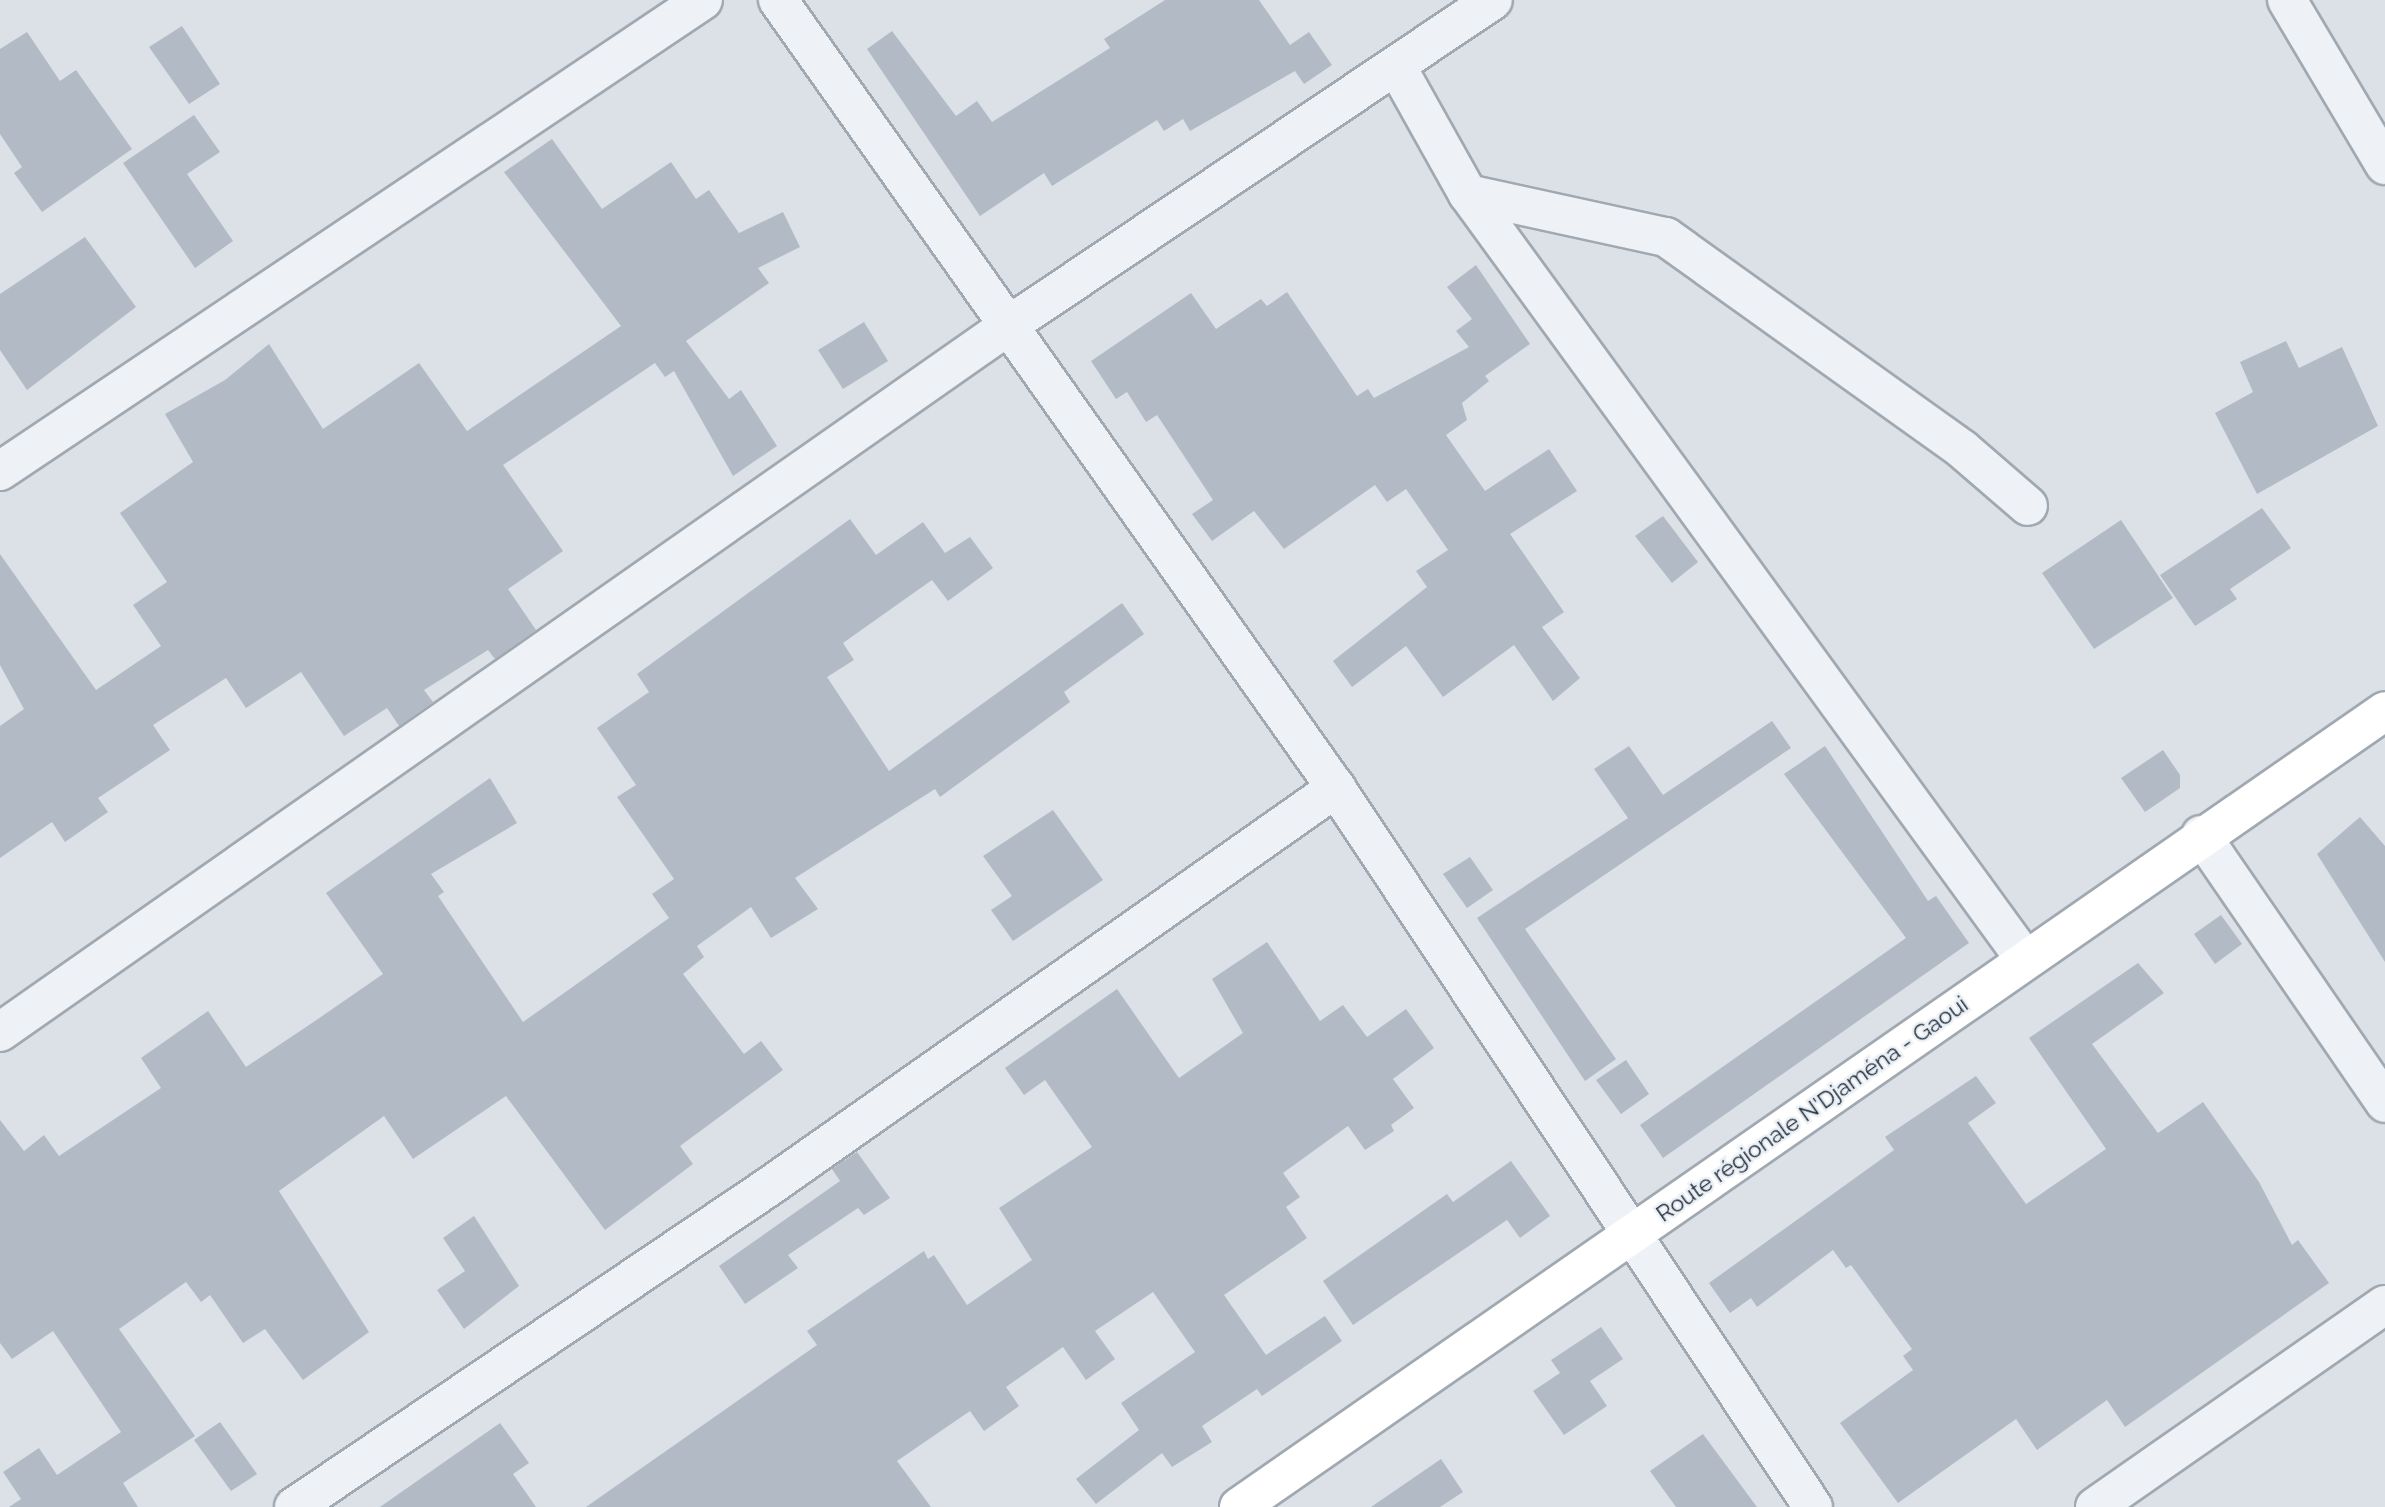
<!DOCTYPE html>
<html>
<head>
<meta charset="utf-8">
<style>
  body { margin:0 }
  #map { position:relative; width:2385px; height:1507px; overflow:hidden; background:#dbe1e7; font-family:Raleway,sans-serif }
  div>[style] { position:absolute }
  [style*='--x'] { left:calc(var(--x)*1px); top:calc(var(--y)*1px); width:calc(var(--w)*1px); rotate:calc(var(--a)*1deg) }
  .building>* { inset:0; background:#b2bbc5 }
  .roads { filter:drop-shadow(2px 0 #a0a8b1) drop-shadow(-2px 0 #a0a8b1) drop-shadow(0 2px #a0a8b1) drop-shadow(0 -2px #a0a8b1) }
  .street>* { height:38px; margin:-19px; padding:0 19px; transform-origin:19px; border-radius:19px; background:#eef1f5 }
  .secondary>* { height:38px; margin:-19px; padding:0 19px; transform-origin:19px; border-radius:19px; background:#fff }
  span { translate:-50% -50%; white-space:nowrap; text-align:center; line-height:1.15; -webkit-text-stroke:5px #ebf0f5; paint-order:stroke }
  .street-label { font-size:23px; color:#24303f }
</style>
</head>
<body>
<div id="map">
  <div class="building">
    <i style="clip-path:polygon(1165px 0,1259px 0,1290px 45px,1309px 32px,1332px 65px,1304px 84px,1295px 71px,1190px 131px,1183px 119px,1164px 131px,1157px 120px,1052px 186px,1044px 173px,980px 216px,867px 49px,892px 31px,956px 116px,977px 101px,992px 122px,1110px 48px,1104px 39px)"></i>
    <i style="clip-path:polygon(182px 26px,220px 84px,189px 104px,149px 47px)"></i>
    <i style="clip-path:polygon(27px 32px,60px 81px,76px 70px,132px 149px,42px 212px,14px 173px,22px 167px,0 134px,0 49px)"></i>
    <i style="clip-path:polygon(194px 115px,220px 152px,187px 174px,233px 241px,195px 268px,123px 163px)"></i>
    <i style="clip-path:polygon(552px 139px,602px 209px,671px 162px,696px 199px,709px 190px,739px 233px,783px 212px,800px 247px,758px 268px,769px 283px,686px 341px,729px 399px,741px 390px,777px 446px,733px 476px,674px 371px,665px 377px,655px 363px,503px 465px,563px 551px,508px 589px,536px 630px,495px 659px,488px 650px,424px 690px,433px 702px,399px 726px,387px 708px,344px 736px,301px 672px,246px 708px,226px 678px,153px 725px,170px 750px,98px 798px,108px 812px,65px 842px,52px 822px,0 858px,0 726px,24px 709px,0 665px,0 554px,96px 690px,161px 646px,133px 605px,167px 582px,120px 513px,193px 462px,165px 414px,225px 380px,269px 344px,323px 429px,419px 363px,467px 431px,621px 326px,504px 172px)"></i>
    <i style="clip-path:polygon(85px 237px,136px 307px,27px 390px,0 350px,0 294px)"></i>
    <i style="clip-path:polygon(1476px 265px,1530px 344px,1485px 376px,1489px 381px,1462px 403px,1467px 420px,1446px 435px,1485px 491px,1549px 449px,1577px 491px,1510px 534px,1564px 612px,1542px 627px,1580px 678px,1553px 701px,1514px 645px,1443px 697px,1406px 646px,1352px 687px,1333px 661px,1427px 587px,1416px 571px,1448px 550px,1406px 489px,1387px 502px,1375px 485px,1284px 549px,1254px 511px,1212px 541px,1192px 514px,1213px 500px,1157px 415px,1146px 422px,1127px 392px,1116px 399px,1091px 361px,1191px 293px,1216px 329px,1261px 299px,1267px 306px,1287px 292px,1357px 396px,1368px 389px,1374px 398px,1469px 347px,1456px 331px,1472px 319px,1447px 287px)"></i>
    <i style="clip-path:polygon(864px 322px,888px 361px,843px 389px,818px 350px)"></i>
    <i style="clip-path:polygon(2286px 341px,2299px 368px,2342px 347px,2378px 426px,2257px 494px,2215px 413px,2253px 392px,2240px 362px)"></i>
    <i style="clip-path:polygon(2262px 508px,2291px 548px,2230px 589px,2237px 599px,2195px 626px,2160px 575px)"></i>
    <i style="clip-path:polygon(1663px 516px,1698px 562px,1672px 583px,1635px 536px)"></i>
    <i style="clip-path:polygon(850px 519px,876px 555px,923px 522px,945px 553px,970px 537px,993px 568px,948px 601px,932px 580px,843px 643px,854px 660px,827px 677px,889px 771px,1122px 603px,1144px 634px,1064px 692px,1070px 702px,940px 797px,935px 789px,795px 878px,818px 909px,771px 938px,751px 907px,697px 946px,704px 957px,683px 974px,744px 1054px,761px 1041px,783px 1070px,680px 1146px,693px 1164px,605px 1230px,506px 1096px,413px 1159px,384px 1116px,279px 1191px,369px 1332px,303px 1380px,265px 1329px,243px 1343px,210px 1295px,201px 1302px,186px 1282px,119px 1329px,195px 1436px,123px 1483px,138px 1507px,9px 1507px,21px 1499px,3px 1472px,39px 1448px,57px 1475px,121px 1432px,53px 1331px,12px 1359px,0 1343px,0 1120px,24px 1151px,44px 1135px,59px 1156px,161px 1088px,141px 1058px,208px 1011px,246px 1067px,315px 1021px,383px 974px,326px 893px,490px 778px,517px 823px,431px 874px,444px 892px,438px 896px,523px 1022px,581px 981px,669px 918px,652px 894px,674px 879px,617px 797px,636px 785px,597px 728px,649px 692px,637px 674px)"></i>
    <i style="clip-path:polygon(2121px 520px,2173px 598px,2094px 649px,2042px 573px)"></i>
    <i style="clip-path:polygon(1772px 721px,1791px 748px,1525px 929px,1616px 1059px,1585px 1081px,1477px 918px,1628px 818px,1594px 769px,1629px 746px,1663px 795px)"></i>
    <i style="clip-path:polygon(1825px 746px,1928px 901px,1936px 896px,1969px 943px,1663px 1158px,1640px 1125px,1906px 938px,1784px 774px)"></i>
    <i style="clip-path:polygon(2163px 750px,2180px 775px,2180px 788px,2145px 812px,2121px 778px)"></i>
    <i style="clip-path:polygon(1053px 810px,1103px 880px,1013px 941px,991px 910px,1012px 896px,983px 856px)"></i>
    <i style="clip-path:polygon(2360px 817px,2385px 846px,2385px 962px,2317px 854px)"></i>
    <i style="clip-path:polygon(1470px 857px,1493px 890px,1467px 908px,1443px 874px)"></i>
    <i style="clip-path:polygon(2221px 915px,2242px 944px,2215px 964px,2194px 934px)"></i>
    <i style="clip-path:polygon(1267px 942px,1320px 1021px,1343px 1005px,1367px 1037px,1406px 1009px,1434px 1048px,1393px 1079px,1414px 1108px,1391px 1125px,1394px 1131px,1365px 1150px,1348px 1126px,1283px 1173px,1300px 1197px,1286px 1207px,1307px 1238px,1224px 1295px,1266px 1355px,1325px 1316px,1342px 1341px,1262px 1396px,1257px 1389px,1202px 1426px,1212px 1442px,1172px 1467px,1162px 1453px,1096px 1504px,1076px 1479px,1139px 1430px,1121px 1403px,1195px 1352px,1153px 1292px,1095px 1331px,1115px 1359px,1086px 1380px,1063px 1347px,1006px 1387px,1019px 1406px,984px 1431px,970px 1411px,897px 1461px,931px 1507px,586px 1507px,817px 1345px,807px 1331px,924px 1251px,928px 1259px,934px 1255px,967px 1305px,1032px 1260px,999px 1208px,1092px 1147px,1045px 1080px,1024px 1095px,1005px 1068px,1117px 989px,1179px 1078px,1243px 1033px,1212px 979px)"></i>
    <i style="clip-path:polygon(2138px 963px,2164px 993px,2092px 1044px,2158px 1133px,2203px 1102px,2259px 1182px,2292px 1245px,2298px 1240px,2329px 1283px,2125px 1427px,2107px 1400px,2037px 1450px,2016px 1419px,1898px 1503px,1840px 1423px,1913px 1370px,1903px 1356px,1912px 1349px,1851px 1265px,1846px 1268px,1833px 1250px,1757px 1307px,1751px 1298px,1730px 1313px,1709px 1283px,1894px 1150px,1885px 1137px,1976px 1076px,1996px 1103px,1968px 1123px,2026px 1204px,2106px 1149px,2029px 1038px)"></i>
    <i style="clip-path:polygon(1626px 1060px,1649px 1094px,1621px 1114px,1596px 1080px)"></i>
    <i style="clip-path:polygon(857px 1152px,890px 1198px,864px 1215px,858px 1208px,788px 1255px,798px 1268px,745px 1304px,719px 1266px,840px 1181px,832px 1169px)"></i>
    <i style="clip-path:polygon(1511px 1161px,1550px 1216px,1520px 1238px,1507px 1220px,1353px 1325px,1323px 1281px,1447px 1194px,1453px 1202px)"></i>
    <i style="clip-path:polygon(474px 1216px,519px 1286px,464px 1329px,437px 1290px,465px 1271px,443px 1238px)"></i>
    <i style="clip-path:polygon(1601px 1327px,1623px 1359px,1590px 1381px,1607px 1406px,1564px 1435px,1533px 1391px,1560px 1373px,1551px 1360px)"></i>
    <i style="clip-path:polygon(220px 1422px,257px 1474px,231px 1491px,194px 1440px)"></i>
    <i style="clip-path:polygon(500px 1423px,529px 1463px,513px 1474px,536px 1507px,380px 1507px)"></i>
    <i style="clip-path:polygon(1703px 1434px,1757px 1507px,1676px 1507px,1650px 1471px)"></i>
    <i style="clip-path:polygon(1441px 1459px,1463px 1492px,1440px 1507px,1371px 1507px)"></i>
  </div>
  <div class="roads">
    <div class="street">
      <i style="--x:778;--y:0;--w:966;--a:54.7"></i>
      <i style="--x:1336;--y:788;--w:863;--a:56.44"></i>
      <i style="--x:2287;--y:0;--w:192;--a:59.3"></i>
      <i style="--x:1398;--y:69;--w:143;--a:60.8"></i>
      <i style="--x:1468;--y:194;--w:945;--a:53.95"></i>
      <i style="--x:1468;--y:194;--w:203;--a:12.3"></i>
      <i style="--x:1666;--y:237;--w:364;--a:35.6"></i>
      <i style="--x:1962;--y:449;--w:87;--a:40.8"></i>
      <i style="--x:0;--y:471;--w:846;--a:-33.82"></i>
      <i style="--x:2201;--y:835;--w:325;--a:55.5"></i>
      <i style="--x:0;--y:1032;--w:1236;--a:-35.01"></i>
      <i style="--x:1012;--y:323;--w:579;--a:-33.88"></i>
      <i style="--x:294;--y:1507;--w:571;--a:-34"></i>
      <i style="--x:767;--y:1188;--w:696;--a:-35.11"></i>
      <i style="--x:2095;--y:1507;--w:353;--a:-34.9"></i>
    </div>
    <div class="secondary">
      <i style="--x:1239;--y:1507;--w:1395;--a:-34.78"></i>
    </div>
  </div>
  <div class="street-label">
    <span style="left:1812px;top:1109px;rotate:-35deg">Route régionale N'Djaména - Gaoui</span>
  </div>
</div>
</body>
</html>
